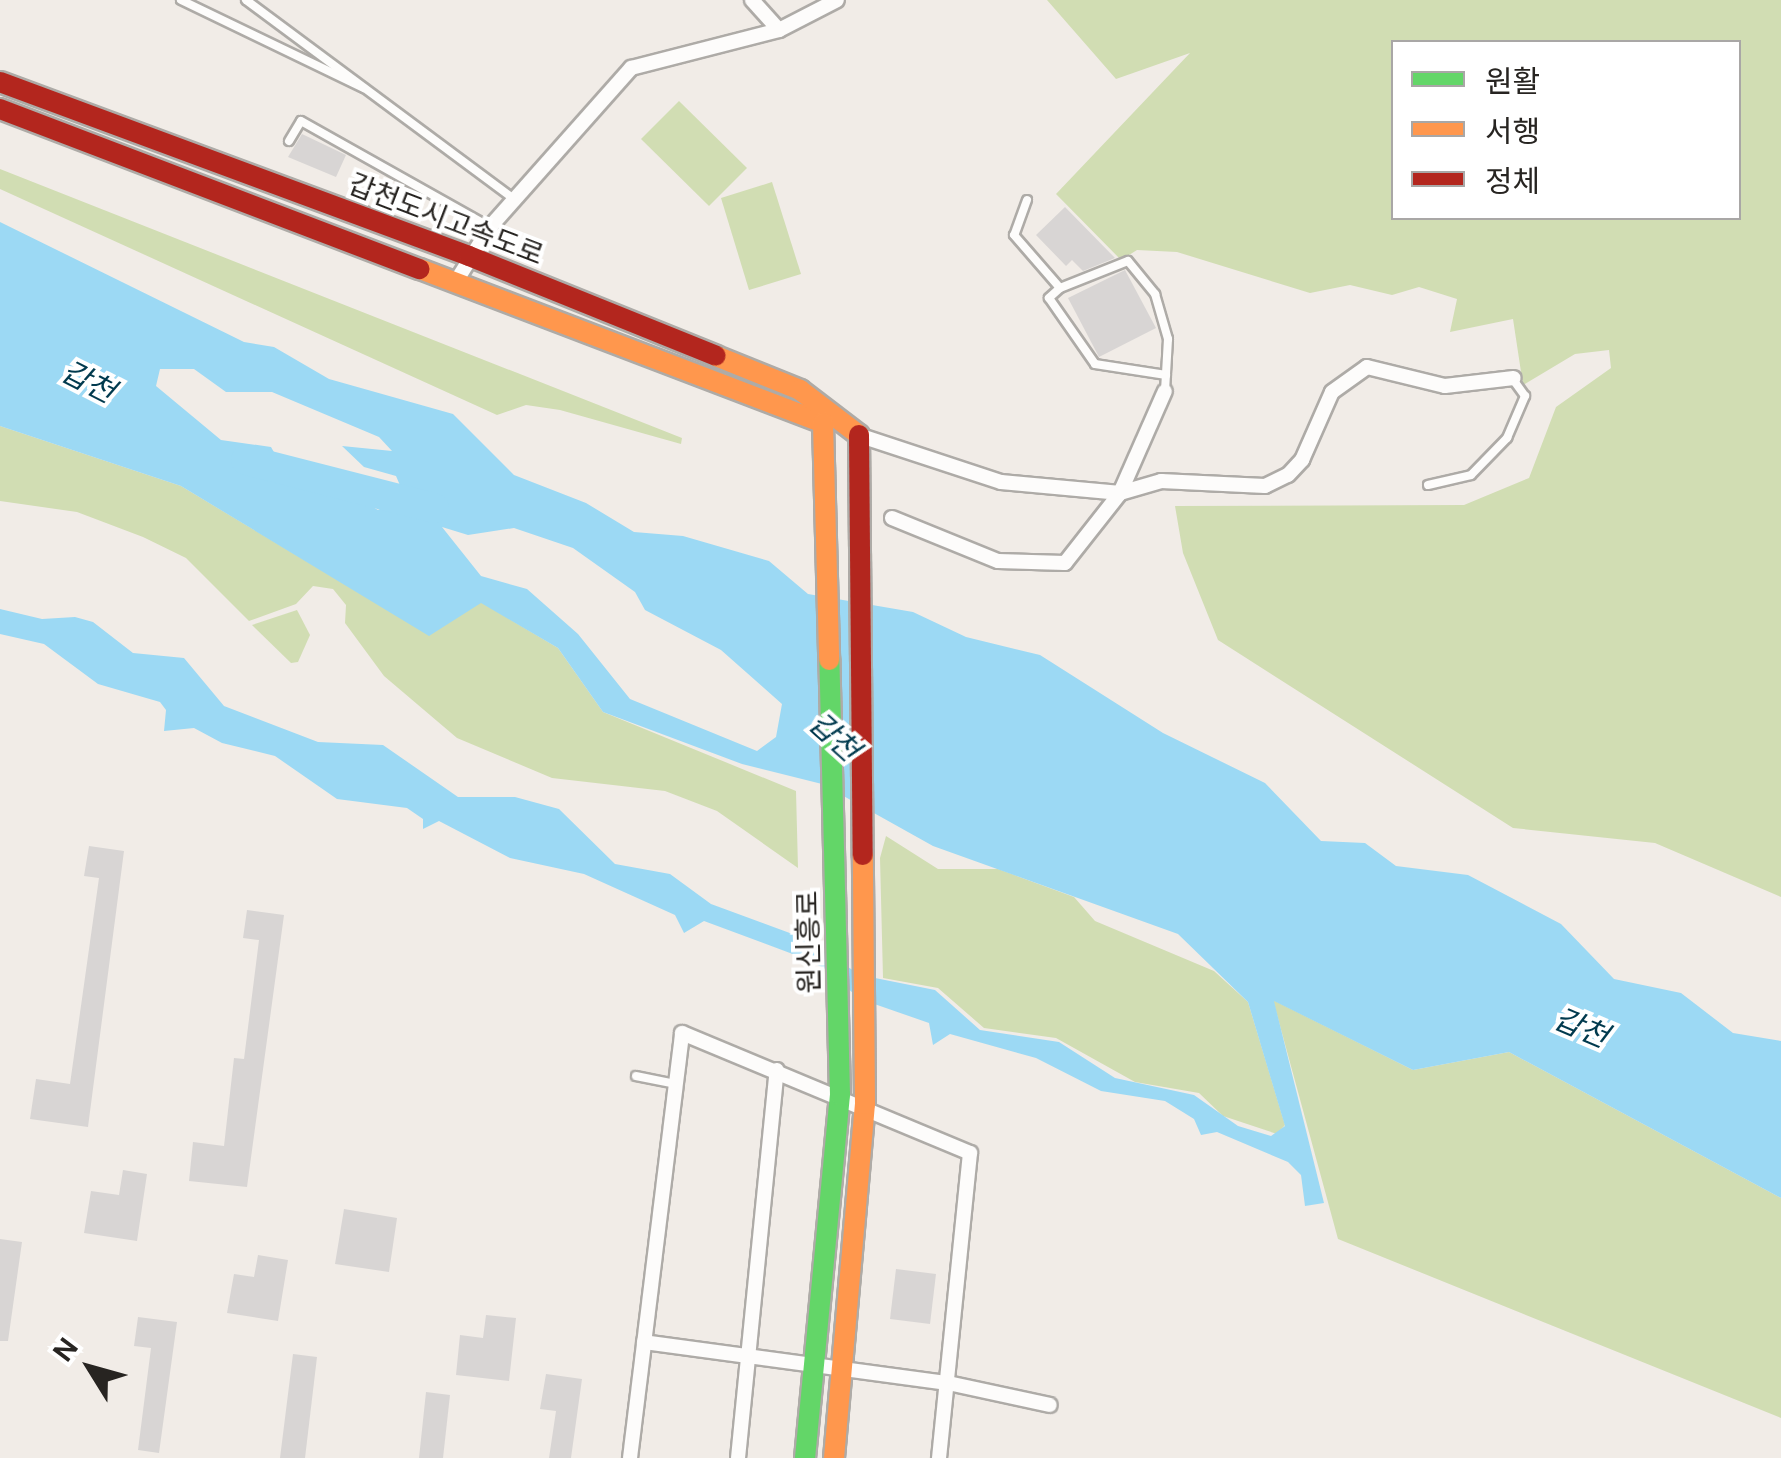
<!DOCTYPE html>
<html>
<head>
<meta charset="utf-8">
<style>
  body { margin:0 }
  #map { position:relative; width:1781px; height:1458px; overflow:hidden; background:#f1ece7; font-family:"DM Sans","Noto Sans KR",sans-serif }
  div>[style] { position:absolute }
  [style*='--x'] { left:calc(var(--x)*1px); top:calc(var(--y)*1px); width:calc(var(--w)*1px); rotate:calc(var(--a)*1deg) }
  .green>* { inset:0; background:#d1ddb3 }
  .water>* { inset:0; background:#9cd9f4 }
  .river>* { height:30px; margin:-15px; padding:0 15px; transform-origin:15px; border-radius:15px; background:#9cd9f4 }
  .building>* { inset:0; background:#d8d5d4 }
  .roads { filter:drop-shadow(2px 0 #aeaba7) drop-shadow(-2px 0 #aeaba7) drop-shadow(0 2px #aeaba7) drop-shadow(0 -2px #aeaba7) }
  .lane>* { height:8px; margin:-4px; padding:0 4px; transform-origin:4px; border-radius:4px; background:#fdfcfb }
  .street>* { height:14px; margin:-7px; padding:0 7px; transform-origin:7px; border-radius:7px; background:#fdfcfb }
  .fast>* { height:20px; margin:-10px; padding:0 10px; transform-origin:10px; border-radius:10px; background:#63d668 }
  .slow>* { height:20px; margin:-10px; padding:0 10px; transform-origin:10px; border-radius:10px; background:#ff974d }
  .jam>* { height:20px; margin:-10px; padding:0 10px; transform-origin:10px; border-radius:10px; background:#b3261e }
  span { translate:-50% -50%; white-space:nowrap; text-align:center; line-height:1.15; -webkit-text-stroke:8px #fff; paint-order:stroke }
  .street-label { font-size:28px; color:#272421 }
  .water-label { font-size:30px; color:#013a4e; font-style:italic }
  .legend { position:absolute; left:1391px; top:40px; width:350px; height:180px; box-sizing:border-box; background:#fff; border:2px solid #a9a7a6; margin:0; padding:12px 18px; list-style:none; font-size:30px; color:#272421 }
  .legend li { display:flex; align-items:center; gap:20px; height:50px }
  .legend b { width:50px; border:2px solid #a9a7a6 }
  .north { position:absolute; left:40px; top:1318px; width:100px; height:100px; -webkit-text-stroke:8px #fff; paint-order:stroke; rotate:307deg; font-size:28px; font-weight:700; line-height:40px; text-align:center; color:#272421 }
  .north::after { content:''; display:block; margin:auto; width:35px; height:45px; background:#272421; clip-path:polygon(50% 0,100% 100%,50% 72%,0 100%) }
</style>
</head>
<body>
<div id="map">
  <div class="green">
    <i style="clip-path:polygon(evenodd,1047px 0,1781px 0,1781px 897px,1655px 843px,1513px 828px,1218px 640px,1183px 553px,1175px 506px,1464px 505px,1529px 478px,1556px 407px,1611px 368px,1609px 350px,1575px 354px,1523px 385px,1513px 319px,1450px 332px,1457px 299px,1419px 287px,1392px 295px,1350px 285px,1310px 293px,1177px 252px,1137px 250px,1121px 260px,1056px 194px,1190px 53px,1116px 79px,1047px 0,1394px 42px,1738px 42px,1738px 218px,1394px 218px,1394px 42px)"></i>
    <i style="clip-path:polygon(679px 101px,747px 168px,709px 206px,641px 139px)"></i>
    <i style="clip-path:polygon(0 169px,682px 438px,681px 444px,560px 410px,526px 405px,497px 415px,0 189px)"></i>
    <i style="clip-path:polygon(772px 182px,801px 274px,749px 290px,721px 198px)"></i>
    <i style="clip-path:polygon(0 426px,181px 486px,429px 635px,481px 602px,558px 648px,603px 712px,796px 791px,798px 868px,717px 811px,665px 791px,552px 778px,457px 738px,384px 676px,345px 623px,346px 605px,333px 589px,313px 586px,296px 604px,249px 621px,186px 558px,143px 537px,77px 512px,0 501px)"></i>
    <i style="clip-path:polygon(297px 610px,310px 635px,298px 662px,291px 663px,252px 625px)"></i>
    <i style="clip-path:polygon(886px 836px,938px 869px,998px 869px,1074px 897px,1095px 921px,1214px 971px,1248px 1002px,1285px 1125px,1277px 1134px,1223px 1116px,1199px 1093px,1135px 1082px,1056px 1038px,984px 1028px,938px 988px,883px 978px,880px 858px)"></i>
    <i style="clip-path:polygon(1273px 1000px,1413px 1070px,1509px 1052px,1781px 1198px,1781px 1418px,1338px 1239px)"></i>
  </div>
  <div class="water">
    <i style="clip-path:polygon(evenodd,0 222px,244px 342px,274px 347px,329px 379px,453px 414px,514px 475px,586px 503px,634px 532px,683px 536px,769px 561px,808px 594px,913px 612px,966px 637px,1040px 655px,1163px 733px,1265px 783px,1321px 841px,1365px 843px,1396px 866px,1468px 875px,1561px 924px,1614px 979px,1681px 993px,1733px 1033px,1781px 1041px,1781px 1198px,1509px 1052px,1413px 1070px,1274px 1001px,1324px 1203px,1305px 1206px,1301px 1175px,1288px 1162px,1217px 1132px,1201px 1135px,1194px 1119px,1165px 1101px,1101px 1091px,1036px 1058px,950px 1034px,933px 1045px,929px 1023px,860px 999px,824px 968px,790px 953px,704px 921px,684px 933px,675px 915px,584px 874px,510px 858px,439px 821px,423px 829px,423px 819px,407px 808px,337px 799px,275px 756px,222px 743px,194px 728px,164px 731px,166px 710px,160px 702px,98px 684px,44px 644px,0 634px,0 609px,42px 619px,75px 617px,93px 622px,133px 653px,184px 658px,224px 706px,318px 742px,383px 745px,458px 797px,515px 797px,559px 809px,615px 864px,670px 874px,711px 904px,806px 939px,860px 975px,935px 990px,980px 1030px,1059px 1042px,1115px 1078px,1194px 1095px,1238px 1126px,1271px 1136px,1285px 1126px,1248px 1002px,1178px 934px,933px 846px,822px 784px,742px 764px,603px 712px,558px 648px,481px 603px,429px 636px,181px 486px,0 426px,0 222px,194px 369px,226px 392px,272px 392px,379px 437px,392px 451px,342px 446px,364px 467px,396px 476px,405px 497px,378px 510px,354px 496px,291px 482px,271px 447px,221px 440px,156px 386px,160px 369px,194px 369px,0 222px,442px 527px,468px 535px,514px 528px,573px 548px,635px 592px,645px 610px,721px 650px,782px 704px,776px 737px,757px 751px,630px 699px,578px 634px,527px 589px,481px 576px,442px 527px)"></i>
  </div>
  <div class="river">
    <i style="--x:246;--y:460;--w:194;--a:14.3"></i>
  </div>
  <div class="building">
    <i style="clip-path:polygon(302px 134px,346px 155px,336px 177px,288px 157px)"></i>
    <i style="clip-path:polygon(1065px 207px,1115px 258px,1083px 271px,1072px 260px,1066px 266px,1036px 235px)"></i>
    <i style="clip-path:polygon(1125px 270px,1156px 328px,1099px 357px,1068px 298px)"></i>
    <i style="clip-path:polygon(89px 846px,124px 851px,88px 1127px,30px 1119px,36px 1079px,70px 1084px,99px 878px,84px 876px)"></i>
    <i style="clip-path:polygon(247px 910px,284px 915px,247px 1187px,189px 1181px,193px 1142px,224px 1146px,234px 1058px,244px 1059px,259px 940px,243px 938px)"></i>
    <i style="clip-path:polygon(123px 1170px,147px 1174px,137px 1241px,84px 1233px,91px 1191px,119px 1195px)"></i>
    <i style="clip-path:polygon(344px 1209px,397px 1218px,389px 1272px,335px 1264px)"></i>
    <i style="clip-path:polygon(0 1239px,22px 1242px,8px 1341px,0 1341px)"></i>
    <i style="clip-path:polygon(258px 1255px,288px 1260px,278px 1321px,227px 1313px,234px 1274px,254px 1277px)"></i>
    <i style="clip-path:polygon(896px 1269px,936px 1274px,930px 1324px,890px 1319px)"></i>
    <i style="clip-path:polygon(486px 1315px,516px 1318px,509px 1381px,456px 1375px,460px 1335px,483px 1338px)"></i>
    <i style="clip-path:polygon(138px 1317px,177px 1322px,159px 1453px,138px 1450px,151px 1348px,134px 1346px)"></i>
    <i style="clip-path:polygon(293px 1354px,317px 1357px,305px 1458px,280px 1458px)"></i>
    <i style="clip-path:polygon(546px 1374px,582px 1379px,571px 1458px,549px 1458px,556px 1411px,540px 1409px)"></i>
    <i style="clip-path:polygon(426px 1392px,450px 1395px,443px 1458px,419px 1458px)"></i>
  </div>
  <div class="roads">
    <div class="lane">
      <i style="--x:181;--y:0;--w:203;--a:25.7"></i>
      <i style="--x:246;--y:0;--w:334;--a:36.6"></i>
      <i style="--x:289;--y:141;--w:23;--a:-59"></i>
      <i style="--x:301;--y:121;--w:217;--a:29.3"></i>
      <i style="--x:1027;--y:200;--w:37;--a:110"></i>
      <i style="--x:1014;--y:235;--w:70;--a:49"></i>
      <i style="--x:1060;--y:288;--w:73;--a:-21.7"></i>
      <i style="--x:1128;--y:261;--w:43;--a:50.7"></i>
      <i style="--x:1155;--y:294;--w:47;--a:73.9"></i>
      <i style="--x:1168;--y:339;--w:52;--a:93.3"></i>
      <i style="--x:1060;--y:288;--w:15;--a:138"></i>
      <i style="--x:1049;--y:298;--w:80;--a:55.1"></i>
      <i style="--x:1095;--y:364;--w:72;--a:8.8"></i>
      <i style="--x:1428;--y:485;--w:44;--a:-13.1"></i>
      <i style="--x:1471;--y:475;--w:52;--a:-45.8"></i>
      <i style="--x:1507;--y:438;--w:46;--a:-66.8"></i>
      <i style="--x:1525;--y:396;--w:22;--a:-126"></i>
      <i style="--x:636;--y:1076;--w:41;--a:11.3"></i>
    </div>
    <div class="street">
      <i style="--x:752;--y:0;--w:40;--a:48"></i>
      <i style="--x:455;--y:283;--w:66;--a:-58"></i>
      <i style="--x:490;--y:227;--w:213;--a:-48.4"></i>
      <i style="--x:631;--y:68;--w:153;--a:-14.4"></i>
      <i style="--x:779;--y:30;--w:65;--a:-27.3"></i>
      <i style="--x:855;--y:434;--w:154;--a:18.2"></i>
      <i style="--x:1001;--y:482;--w:120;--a:5.3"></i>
      <i style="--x:1120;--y:493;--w:111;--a:-66.2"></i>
      <i style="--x:892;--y:518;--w:114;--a:22.1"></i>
      <i style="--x:998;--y:561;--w:67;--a:1.7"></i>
      <i style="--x:1065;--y:563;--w:89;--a:-51.8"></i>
      <i style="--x:1120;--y:493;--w:43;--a:-16.3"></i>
      <i style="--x:1161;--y:481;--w:104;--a:2.8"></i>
      <i style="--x:1265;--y:486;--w:25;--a:-26"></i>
      <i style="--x:1288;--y:475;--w:21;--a:-47"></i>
      <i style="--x:1302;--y:460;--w:74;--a:-66.2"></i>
      <i style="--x:1332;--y:392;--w:43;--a:-35.5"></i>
      <i style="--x:1367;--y:367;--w:80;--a:13.7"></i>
      <i style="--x:1445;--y:386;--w:69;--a:-6.6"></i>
      <i style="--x:644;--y:1342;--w:307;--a:7.7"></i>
      <i style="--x:948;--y:1383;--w:104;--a:12.2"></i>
      <i style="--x:630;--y:1458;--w:428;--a:-83"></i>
      <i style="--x:682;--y:1033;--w:312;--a:22.6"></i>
      <i style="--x:970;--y:1153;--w:307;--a:95.8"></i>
      <i style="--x:738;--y:1458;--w:390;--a:-84.3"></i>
    </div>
    <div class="fast">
      <i style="--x:805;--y:1458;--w:365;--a:-84.5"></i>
      <i style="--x:840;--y:1095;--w:435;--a:-91.4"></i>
    </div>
    <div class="slow">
      <i style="--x:420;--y:269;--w:431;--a:20.9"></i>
      <i style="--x:716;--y:356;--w:91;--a:22"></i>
      <i style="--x:800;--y:390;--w:74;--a:37.3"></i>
      <i style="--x:823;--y:423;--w:237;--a:88.5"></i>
      <i style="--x:834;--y:1458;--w:355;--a:-85"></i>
      <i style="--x:865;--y:1104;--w:249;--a:-90.5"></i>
    </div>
    <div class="jam">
      <i style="--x:0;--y:82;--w:500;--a:20.35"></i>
      <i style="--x:469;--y:256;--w:266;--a:22"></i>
      <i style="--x:0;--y:109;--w:449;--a:20.9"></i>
      <i style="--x:859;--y:435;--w:420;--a:89.5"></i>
    </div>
  </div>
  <div class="street-label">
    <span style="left:446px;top:220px;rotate:21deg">갑천도시고속도로</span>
    <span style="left:809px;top:942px;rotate:-91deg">원신흥로</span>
  </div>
  <div class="water-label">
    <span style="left:88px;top:382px;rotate:27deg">갑천</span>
    <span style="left:834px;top:737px;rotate:42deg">갑천</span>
    <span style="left:1581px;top:1028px;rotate:23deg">갑천</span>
  </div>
  <ul class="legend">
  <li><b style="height:12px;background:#63d668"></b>원활</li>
  <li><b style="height:12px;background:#ff974d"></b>서행</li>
  <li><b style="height:12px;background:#b3261e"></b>정체</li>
  </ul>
  <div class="north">N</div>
</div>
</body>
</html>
